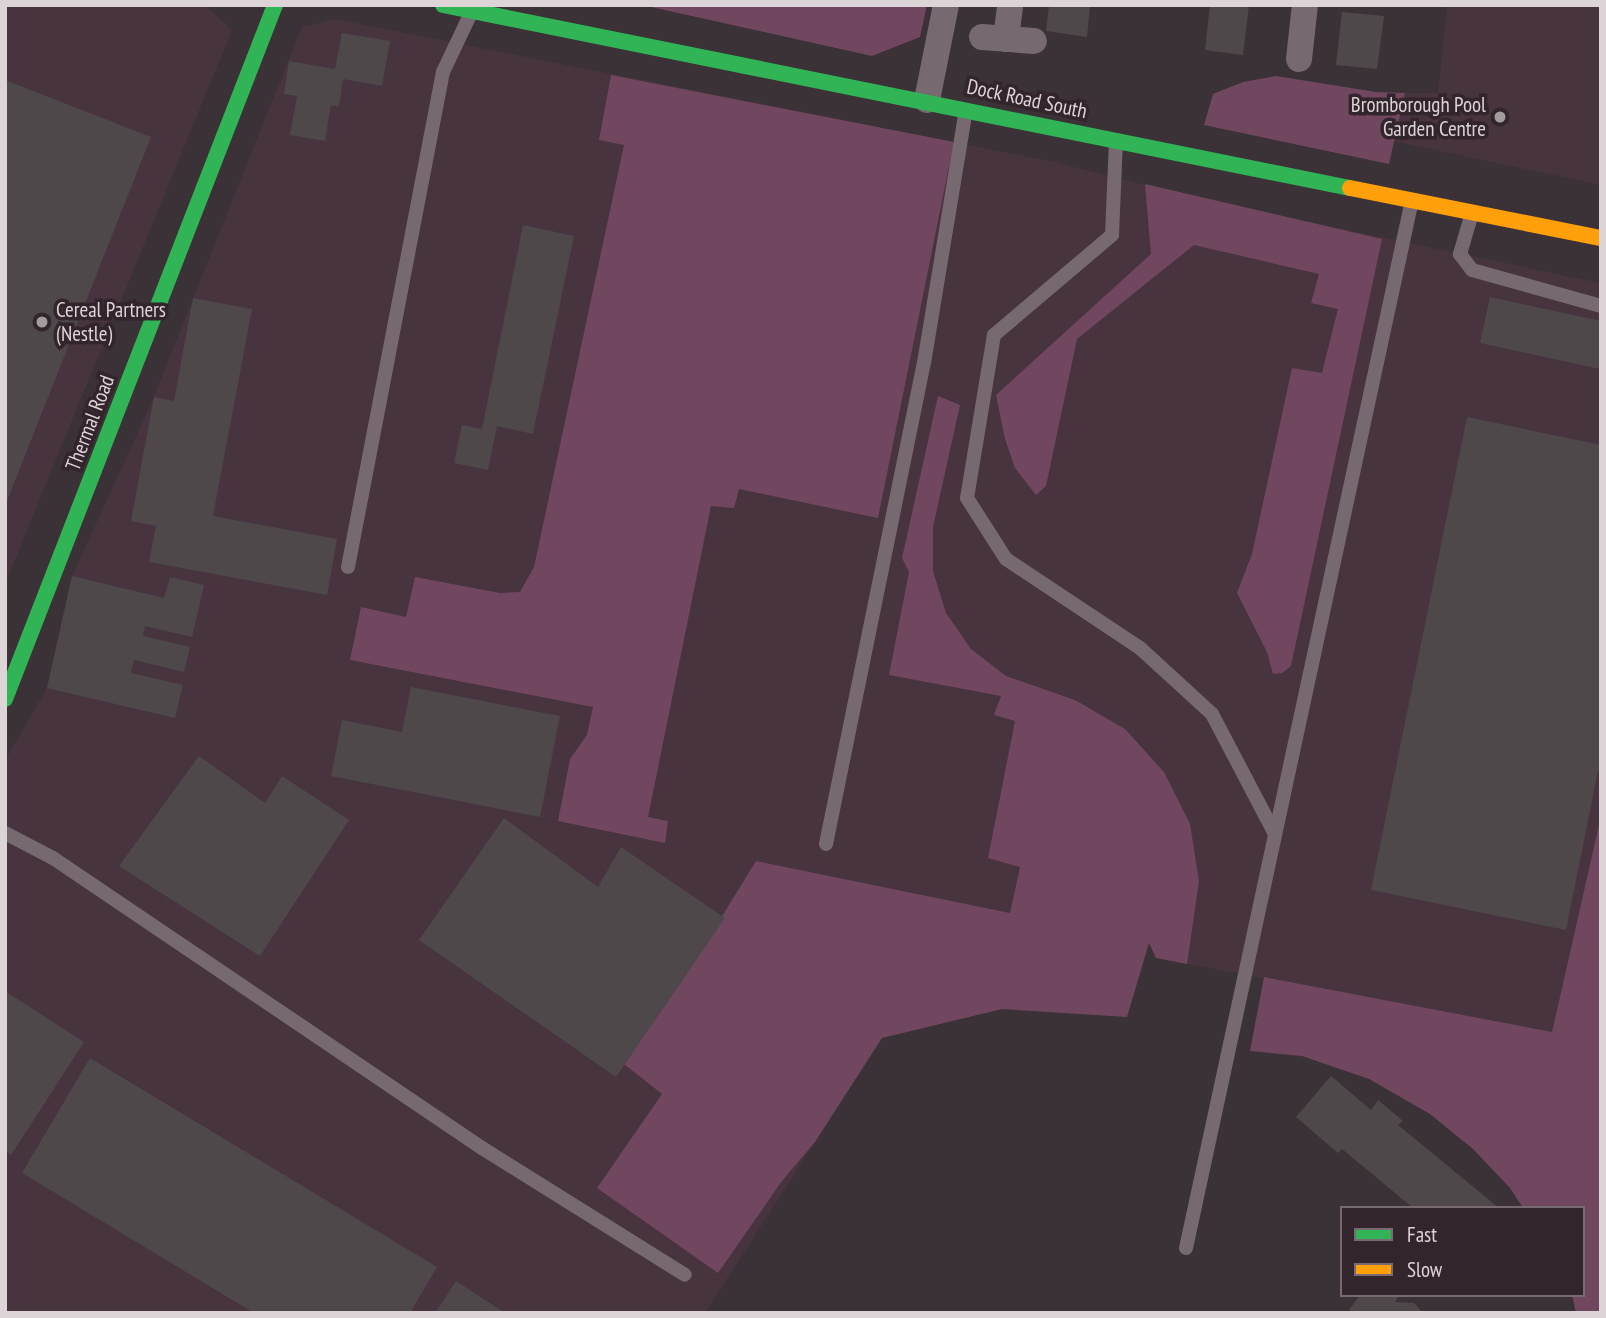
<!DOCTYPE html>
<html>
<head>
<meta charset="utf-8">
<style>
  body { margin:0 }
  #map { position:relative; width:1606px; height:1318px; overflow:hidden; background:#3a3236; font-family:"PT Sans Narrow",sans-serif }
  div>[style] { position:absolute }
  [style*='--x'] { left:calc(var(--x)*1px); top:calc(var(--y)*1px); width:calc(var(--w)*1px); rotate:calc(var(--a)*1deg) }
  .built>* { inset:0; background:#47343e }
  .green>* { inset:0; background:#70475f }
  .building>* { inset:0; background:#4e484b }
  .lane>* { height:14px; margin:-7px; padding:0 7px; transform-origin:7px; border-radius:7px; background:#766970 }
  .street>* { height:26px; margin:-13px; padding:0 13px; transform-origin:13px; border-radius:13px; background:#766970 }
  .fast>* { height:16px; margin:-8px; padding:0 8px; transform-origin:8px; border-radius:8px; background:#30b455 }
  .slow>* { height:16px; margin:-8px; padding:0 8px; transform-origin:8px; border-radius:8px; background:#ff9f0a }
  .dots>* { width:19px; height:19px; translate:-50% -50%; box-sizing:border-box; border:4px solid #33252c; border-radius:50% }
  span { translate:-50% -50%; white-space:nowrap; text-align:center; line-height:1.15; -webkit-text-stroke:7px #33252c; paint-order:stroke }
  .street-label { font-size:21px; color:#ddd4d8 }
  .poi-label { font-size:21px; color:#ddd4d8 }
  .right { translate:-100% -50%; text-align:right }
  .left { translate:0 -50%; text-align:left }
  .frame { position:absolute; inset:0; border:7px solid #ddd4d8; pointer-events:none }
  .legend { position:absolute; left:1340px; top:1206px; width:245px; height:91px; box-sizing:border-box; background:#33252c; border:2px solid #776b71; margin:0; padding:9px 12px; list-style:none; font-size:21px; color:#ddd4d8 }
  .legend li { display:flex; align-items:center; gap:14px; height:35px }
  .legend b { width:35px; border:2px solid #776b71 }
</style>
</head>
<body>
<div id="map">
  <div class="built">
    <i style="clip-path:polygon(5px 5px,205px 5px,232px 30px,5px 584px)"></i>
    <i style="clip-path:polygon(1447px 5px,1601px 5px,1601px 185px,1393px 141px,1405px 93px,1438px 93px)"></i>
    <i style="clip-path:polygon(335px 19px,1055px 162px,1208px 201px,1601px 283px,1601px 816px,1552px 1033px,1156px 958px,1149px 942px,756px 861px,815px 1142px,705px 1313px,5px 1313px,5px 760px,47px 688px,72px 576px,154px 397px,302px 27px)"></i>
  </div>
  <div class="green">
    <i style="clip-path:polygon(642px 5px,927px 5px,920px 37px,872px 56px)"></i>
    <i style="clip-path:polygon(611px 75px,954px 142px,878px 518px,739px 489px,734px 508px,711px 506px,648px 817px,668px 821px,665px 843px,558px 821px,570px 759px,587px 735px,593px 707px,350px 660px,361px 607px,406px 617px,415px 577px,500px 593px,520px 592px,534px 567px,624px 145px,599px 140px)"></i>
    <i style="clip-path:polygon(1276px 76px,1376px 92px,1405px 93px,1389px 164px,1204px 125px,1213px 94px,1243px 82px)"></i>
    <i style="clip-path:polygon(1145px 184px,1382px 239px,1291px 666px,1282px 673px,1273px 674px,1267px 652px,1237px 593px,1252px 554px,1292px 368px,1322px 373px,1338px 309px,1311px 303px,1319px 274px,1194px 245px,1077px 339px,1046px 486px,1036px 495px,1015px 468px,1005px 439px,996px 395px,1151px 254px)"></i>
    <i style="clip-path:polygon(938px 396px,960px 405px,933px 527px,933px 571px,946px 613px,971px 649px,1006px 676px,1075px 700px,1125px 729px,1164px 772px,1190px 824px,1199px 881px,1187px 964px,1156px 958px,1149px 943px,1127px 1017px,1002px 1009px,882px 1038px,815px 1142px,782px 1181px,718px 1273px,597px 1188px,662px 1094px,624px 1064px,684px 978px,756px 861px,1010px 913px,1020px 867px,988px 858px,1015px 721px,994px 715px,1001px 696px,889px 675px,909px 572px,902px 558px)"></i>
    <i style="clip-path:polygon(1601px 816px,1601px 1313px,1576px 1313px,1572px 1295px,1583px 1295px,1583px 1208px,1523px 1208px,1510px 1188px,1473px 1149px,1430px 1114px,1369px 1079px,1302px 1056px,1250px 1051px,1264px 977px,1552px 1032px)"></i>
  </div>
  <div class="building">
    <i style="clip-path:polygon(1049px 5px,1090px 5px,1087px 37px,1046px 31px)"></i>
    <i style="clip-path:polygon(1210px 5px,1249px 5px,1243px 55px,1205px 50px)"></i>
    <i style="clip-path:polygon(1342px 12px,1384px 16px,1377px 69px,1336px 65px)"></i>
    <i style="clip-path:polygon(342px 33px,390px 41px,382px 86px,343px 79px,339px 107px,331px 105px,325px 141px,290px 135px,297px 96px,284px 94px,289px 61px,335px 69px)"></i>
    <i style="clip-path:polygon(5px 80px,151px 137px,5px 506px)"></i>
    <i style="clip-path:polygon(523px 225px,574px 236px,533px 434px,497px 426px,488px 470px,454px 463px,462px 425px,482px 429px)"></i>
    <i style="clip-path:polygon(1490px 297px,1601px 321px,1600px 369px,1480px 343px)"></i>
    <i style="clip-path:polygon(193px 298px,252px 309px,213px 516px,337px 539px,327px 595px,149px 562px,156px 526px,131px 521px,154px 397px,174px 401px)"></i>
    <i style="clip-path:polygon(1467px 417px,1601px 445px,1601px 772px,1598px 771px,1566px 930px,1371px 890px)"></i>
    <i style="clip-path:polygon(72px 576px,164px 598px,170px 577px,204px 585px,192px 637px,145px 626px,143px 636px,190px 647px,184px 672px,134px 660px,131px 673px,183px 685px,175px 718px,47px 688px)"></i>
    <i style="clip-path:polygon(411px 687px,560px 716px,540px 817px,331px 776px,342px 720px,402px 732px)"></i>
    <i style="clip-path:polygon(199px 756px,265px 803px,282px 776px,349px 820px,260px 956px,119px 866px)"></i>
    <i style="clip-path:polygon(504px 818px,598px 887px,621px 847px,725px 918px,616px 1077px,419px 940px)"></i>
    <i style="clip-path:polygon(5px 991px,84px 1042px,11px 1155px,5px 1151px)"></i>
    <i style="clip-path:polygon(90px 1058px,437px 1267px,410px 1313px,254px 1313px,22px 1173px)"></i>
    <i style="clip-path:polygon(1331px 1076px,1371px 1110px,1378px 1100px,1403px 1121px,1398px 1125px,1499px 1208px,1413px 1208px,1342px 1149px,1338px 1153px,1296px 1117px)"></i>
    <i style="clip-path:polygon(456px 1281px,505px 1313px,435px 1313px)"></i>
    <i style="clip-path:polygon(1360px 1295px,1399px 1295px,1395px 1302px,1414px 1303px,1423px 1313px,1354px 1313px,1349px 1310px)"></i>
  </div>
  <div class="lane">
    <i style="--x:1116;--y:140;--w:95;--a:92.4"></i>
    <i style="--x:1112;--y:235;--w:155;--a:139.7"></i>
    <i style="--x:994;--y:335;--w:165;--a:99.4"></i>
    <i style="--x:967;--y:498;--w:72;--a:57.4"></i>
    <i style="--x:1006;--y:559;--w:161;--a:33.6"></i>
    <i style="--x:1140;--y:648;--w:98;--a:42.5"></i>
    <i style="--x:1212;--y:714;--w:136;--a:62.3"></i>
    <i style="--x:1472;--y:213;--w:43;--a:106.3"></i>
    <i style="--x:1460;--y:254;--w:20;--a:53"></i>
    <i style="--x:1472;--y:270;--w:134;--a:15.6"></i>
    <i style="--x:348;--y:567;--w:504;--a:-79.14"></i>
    <i style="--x:443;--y:72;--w:65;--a:-64.6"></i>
    <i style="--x:5;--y:833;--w:54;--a:27.5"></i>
    <i style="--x:53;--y:858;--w:518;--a:34.06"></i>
    <i style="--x:482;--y:1148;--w:239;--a:32"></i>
    <i style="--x:826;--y:844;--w:491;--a:-78.5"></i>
    <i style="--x:924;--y:363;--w:256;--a:-80.6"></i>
    <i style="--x:1186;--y:1248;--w:1072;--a:-77.83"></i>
  </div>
  <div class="street">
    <i style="--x:982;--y:37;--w:52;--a:4.4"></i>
    <i style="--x:1006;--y:39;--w:34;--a:-83"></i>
    <i style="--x:1299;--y:59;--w:54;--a:-83.7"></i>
    <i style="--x:927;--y:100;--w:97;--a:-78.7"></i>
  </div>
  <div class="fast">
    <i style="--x:443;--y:5;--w:925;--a:11.41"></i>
    <i style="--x:5;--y:699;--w:745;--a:-68.74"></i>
  </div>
  <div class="slow">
    <i style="--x:1350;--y:188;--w:256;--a:11.3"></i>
  </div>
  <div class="dots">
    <i style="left:1500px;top:117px;background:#a49b9f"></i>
    <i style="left:42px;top:322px;background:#a49b9f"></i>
  </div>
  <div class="street-label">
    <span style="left:1027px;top:99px;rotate:12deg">Dock Road South</span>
    <span style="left:90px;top:423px;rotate:-69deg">Thermal Road</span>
  </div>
  <div class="poi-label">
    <span class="right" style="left:1486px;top:117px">Bromborough Pool<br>Garden Centre</span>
    <span class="left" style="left:56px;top:322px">Cereal Partners<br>(Nestle)</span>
  </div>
  <div class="frame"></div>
  <ul class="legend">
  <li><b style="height:9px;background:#30b455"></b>Fast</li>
  <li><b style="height:9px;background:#ff9f0a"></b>Slow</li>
  </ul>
</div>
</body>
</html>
